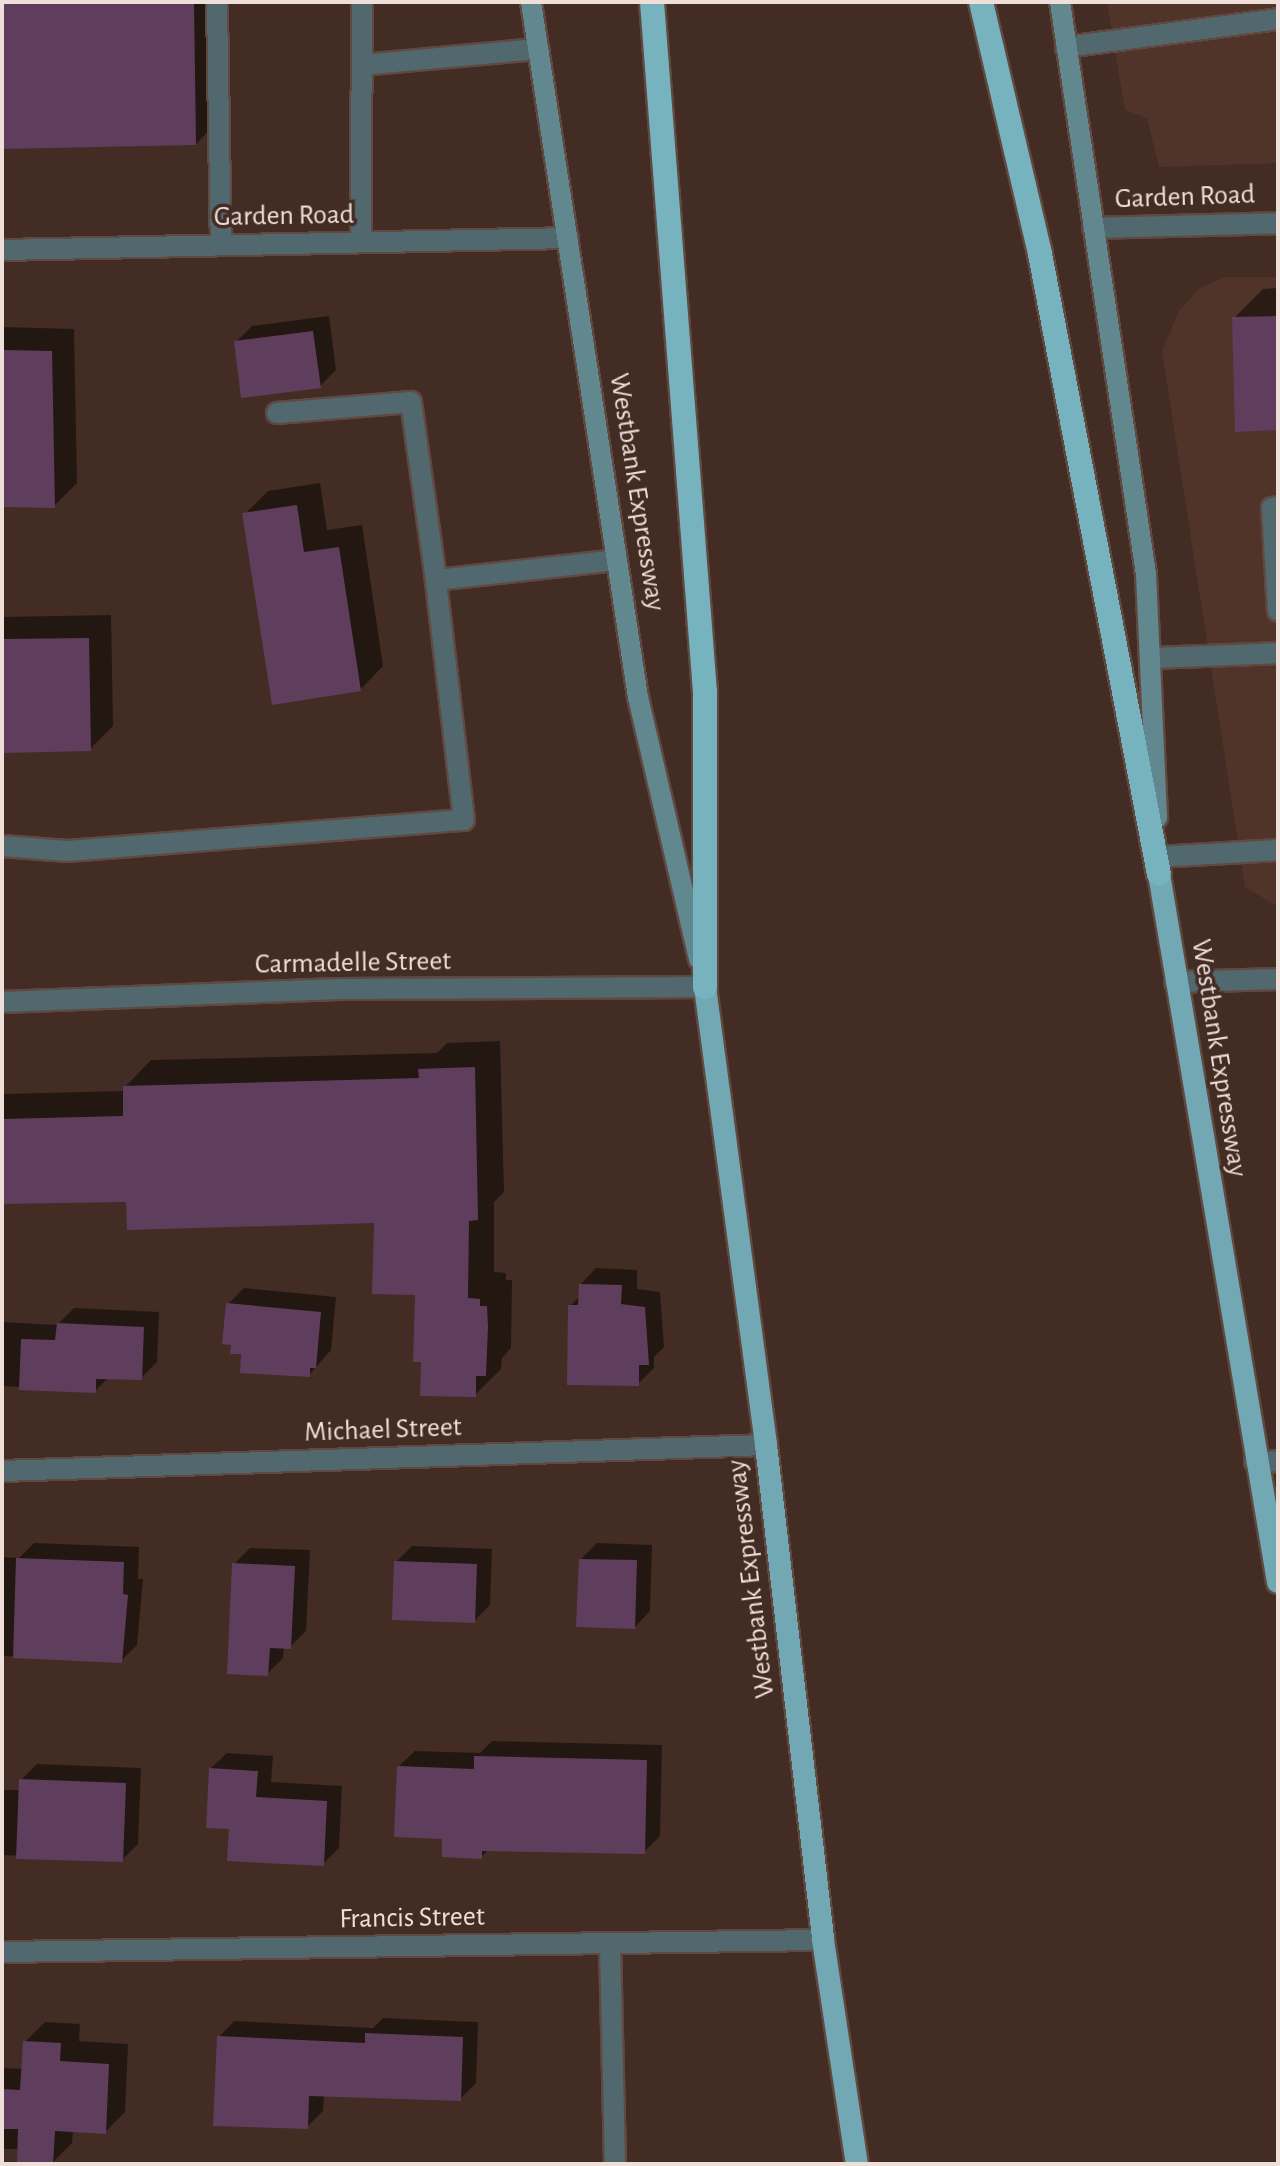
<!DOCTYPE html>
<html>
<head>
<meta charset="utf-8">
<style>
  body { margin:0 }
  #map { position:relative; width:1280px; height:2166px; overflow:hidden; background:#432c23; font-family:"Alegreya Sans",sans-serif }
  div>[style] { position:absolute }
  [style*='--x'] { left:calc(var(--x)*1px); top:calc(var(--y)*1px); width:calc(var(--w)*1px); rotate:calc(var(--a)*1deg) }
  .built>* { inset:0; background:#513429 }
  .shadow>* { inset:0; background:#0007 }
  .building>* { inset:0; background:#5f3e5d }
  .roads { filter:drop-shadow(2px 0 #5f4940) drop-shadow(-2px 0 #5f4940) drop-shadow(0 2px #5f4940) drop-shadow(0 -2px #5f4940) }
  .service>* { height:20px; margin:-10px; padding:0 10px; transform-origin:10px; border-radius:10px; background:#51696e }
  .minor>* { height:20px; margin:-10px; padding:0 10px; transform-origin:10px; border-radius:10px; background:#51696e }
  .secondary>* { height:20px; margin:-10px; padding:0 10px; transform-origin:10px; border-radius:10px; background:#61878f }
  .trunk>* { height:22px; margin:-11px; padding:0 11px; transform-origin:11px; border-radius:11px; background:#71a8b3 }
  .motorway>* { height:24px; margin:-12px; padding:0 12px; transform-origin:12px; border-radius:12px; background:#76b3be }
  span { translate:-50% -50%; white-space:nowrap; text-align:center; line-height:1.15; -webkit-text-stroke:7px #432c23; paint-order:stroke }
  .street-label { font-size:28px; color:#efdfd9 }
  .frame { position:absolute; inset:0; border:4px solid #efdfd9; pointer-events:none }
</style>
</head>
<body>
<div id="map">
  <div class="built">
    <i style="clip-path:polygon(1107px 2px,1278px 2px,1278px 163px,1159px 167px,1147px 118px,1125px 110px)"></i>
    <i style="clip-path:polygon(1224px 277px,1278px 277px,1278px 907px,1245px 887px,1162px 351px,1179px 311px,1200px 288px)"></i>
  </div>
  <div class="shadow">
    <i style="clip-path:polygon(2px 2px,223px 2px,225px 114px,196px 144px,2px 147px)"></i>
    <i style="clip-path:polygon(1278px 288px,1278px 428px,1234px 318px,1263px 289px)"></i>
    <i style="clip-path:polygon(329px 316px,336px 370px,320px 386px,236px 342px,252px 326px)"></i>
    <i style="clip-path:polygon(2px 327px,74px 329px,77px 483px,54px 506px,2px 505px)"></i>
    <i style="clip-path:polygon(320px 483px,327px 530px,362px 525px,383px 666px,360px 690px,245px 514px,268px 491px)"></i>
    <i style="clip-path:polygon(111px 615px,113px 726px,90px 749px,2px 751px,2px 617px)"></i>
    <i style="clip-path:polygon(500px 1041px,504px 1192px,494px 1202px,494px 1272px,506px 1273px,506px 1280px,512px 1280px,511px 1348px,502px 1358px,501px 1369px,475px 1395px,423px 1360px,417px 1293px,376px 1221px,128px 1200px,2px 1202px,2px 1094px,125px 1091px,125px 1087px,151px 1060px,437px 1053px,447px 1043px)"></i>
    <i style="clip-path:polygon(596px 1268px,637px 1270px,637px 1289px,660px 1292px,664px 1347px,654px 1357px,654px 1368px,638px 1384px,570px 1306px,580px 1296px,581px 1284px)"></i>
    <i style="clip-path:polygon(244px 1288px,336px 1297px,331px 1350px,309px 1375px,244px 1352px,228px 1304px)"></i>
    <i style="clip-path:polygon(74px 1308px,159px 1312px,157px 1362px,141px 1378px,109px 1377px,95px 1391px,2px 1386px,2px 1322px,57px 1325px)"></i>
    <i style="clip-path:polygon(34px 1543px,139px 1547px,138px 1579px,143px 1579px,137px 1645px,121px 1661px,2px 1656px,2px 1557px,19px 1558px)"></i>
    <i style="clip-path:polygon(597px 1543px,652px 1545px,650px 1611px,635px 1627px,581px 1559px)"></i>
    <i style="clip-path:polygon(412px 1546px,492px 1549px,490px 1605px,474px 1621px,396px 1562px)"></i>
    <i style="clip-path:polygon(250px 1548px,310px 1550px,306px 1631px,290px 1647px,284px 1647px,283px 1658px,267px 1674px,234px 1564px)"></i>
    <i style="clip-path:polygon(492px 1741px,662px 1745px,660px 1836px,644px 1852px,489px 1849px,481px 1857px,444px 1837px,399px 1766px,415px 1751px,480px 1753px)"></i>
    <i style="clip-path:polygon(227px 1753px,273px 1756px,271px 1782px,342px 1786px,339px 1848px,323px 1864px,211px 1768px)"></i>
    <i style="clip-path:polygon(37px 1764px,141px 1768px,138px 1844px,122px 1860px,2px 1855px,2px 1790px,21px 1790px,21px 1780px)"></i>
    <i style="clip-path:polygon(383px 2018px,478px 2022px,476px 2083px,460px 2099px,324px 2094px,323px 2111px,307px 2127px,219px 2037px,234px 2021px,373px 2028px)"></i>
    <i style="clip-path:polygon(45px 2022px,80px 2024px,79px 2041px,128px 2044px,125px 2112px,105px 2132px,73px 2130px,72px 2143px,52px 2163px,19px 2149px,2px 2149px,2px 2068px,23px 2069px,25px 2042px)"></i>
  </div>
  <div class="building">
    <i style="clip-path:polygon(2px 2px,194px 2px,196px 145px,2px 149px)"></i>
    <i style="clip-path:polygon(1278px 316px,1278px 430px,1235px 432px,1232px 317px)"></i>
    <i style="clip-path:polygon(313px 331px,321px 388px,241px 398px,234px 341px)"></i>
    <i style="clip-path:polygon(2px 350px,52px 351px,55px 508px,2px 507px)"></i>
    <i style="clip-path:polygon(297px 505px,304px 552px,339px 547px,361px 691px,272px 705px,242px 513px)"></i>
    <i style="clip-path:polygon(89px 638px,91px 751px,2px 753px,2px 639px)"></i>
    <i style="clip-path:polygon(475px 1067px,478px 1220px,469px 1221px,468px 1298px,480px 1299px,480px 1306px,487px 1306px,488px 1327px,486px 1376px,476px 1376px,476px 1397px,420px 1396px,421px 1362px,413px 1362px,415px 1295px,372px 1294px,374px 1223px,127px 1230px,126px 1202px,2px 1204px,2px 1119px,123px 1116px,123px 1086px,419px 1078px,418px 1069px)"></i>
    <i style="clip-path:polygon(579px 1284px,622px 1285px,621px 1304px,645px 1307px,649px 1365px,639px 1365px,639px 1386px,567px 1385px,568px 1305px,578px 1305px)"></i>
    <i style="clip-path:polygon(226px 1303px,321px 1312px,316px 1368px,310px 1368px,310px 1377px,240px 1373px,241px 1354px,230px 1354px,231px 1345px,222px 1344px)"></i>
    <i style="clip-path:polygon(57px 1323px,144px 1327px,142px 1380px,96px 1379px,96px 1393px,19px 1390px,21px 1339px,55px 1340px)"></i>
    <i style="clip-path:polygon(16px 1558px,124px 1562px,123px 1594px,128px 1595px,122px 1663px,13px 1658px)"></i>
    <i style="clip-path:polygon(579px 1559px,637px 1560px,635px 1629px,576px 1627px)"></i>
    <i style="clip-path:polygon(394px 1561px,477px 1564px,475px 1623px,392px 1620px)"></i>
    <i style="clip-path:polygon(232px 1563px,295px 1566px,291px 1649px,270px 1648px,268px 1676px,227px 1674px)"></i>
    <i style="clip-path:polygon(474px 1756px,647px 1760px,645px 1854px,482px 1851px,482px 1859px,442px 1857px,442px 1839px,394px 1837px,397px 1766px,474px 1769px)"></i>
    <i style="clip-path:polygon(209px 1768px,258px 1771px,256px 1797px,327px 1801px,324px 1866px,227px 1861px,229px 1829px,206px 1828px)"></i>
    <i style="clip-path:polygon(19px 1779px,126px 1783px,123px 1862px,16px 1859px)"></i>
    <i style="clip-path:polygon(365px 2033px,463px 2037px,461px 2101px,309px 2096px,308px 2129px,213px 2126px,217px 2036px,365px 2043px)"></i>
    <i style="clip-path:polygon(23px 2041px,61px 2043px,60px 2061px,109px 2064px,106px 2134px,55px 2131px,53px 2164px,17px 2163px,18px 2129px,2px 2129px,2px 2089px,20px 2090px)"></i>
  </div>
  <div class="roads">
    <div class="service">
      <i style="--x:217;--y:2;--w:243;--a:89.1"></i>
      <i style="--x:1066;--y:47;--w:214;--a:-7.5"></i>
      <i style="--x:362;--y:65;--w:177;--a:-5.2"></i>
      <i style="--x:361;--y:242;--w:240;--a:-89.8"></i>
      <i style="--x:277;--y:413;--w:134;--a:-4.7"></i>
      <i style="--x:411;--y:402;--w:180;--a:82"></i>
      <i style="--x:436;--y:580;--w:182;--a:-6.3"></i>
      <i style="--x:1278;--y:507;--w:6;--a:171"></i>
      <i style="--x:1272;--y:508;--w:103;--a:86.7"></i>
      <i style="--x:1150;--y:658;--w:128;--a:-2.2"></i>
      <i style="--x:2;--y:846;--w:66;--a:4.3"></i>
      <i style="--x:68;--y:851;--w:397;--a:-4.5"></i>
      <i style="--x:464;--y:820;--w:242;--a:-96.7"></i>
      <i style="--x:1158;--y:857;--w:120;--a:-3.3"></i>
      <i style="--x:610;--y:1943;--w:221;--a:88.7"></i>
    </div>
    <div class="minor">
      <i style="--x:1093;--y:228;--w:185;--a:-1.5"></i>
      <i style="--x:2;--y:250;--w:566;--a:-1.21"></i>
      <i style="--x:1175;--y:982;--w:103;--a:-1.7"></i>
      <i style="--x:2;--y:1002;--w:337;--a:-2.2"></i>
      <i style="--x:339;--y:989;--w:366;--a:-0.3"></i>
      <i style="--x:1255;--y:1462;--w:23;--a:-2"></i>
      <i style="--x:2;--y:1471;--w:764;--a:-1.95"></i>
      <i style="--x:2;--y:1952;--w:821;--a:-0.84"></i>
    </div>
    <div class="secondary">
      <i style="--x:531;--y:2;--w:703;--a:81.25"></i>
      <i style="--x:638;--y:697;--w:269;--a:76.9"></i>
      <i style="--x:1060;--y:2;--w:578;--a:81.45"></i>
      <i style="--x:1146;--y:574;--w:244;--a:87.4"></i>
    </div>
    <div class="trunk">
      <i style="--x:1159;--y:874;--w:718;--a:80.46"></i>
      <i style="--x:705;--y:987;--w:462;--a:82.4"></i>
      <i style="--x:766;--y:1445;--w:498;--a:83.4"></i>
      <i style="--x:823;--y:1940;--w:227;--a:81.4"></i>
    </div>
    <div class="motorway">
      <i style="--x:652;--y:2;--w:692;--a:85.61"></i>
      <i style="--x:705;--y:692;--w:295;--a:90"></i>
      <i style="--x:981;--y:2;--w:259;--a:76.8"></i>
      <i style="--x:1040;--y:254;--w:631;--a:79.14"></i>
    </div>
  </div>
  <div class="street-label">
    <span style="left:1185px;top:197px;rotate:-2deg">Garden Road</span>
    <span style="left:284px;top:216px;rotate:-1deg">Garden Road</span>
    <span style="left:637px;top:492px;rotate:81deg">Westbank Expressway</span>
    <span style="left:353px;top:963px;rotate:-1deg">Carmadelle Street</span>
    <span style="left:1219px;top:1058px;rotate:81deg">Westbank Expressway</span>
    <span style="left:383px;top:1430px;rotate:-2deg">Michael Street</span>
    <span style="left:751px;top:1579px;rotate:-97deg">Westbank Expressway</span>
    <span style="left:412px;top:1918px;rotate:-1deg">Francis Street</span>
  </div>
  <div class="frame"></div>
</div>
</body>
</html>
